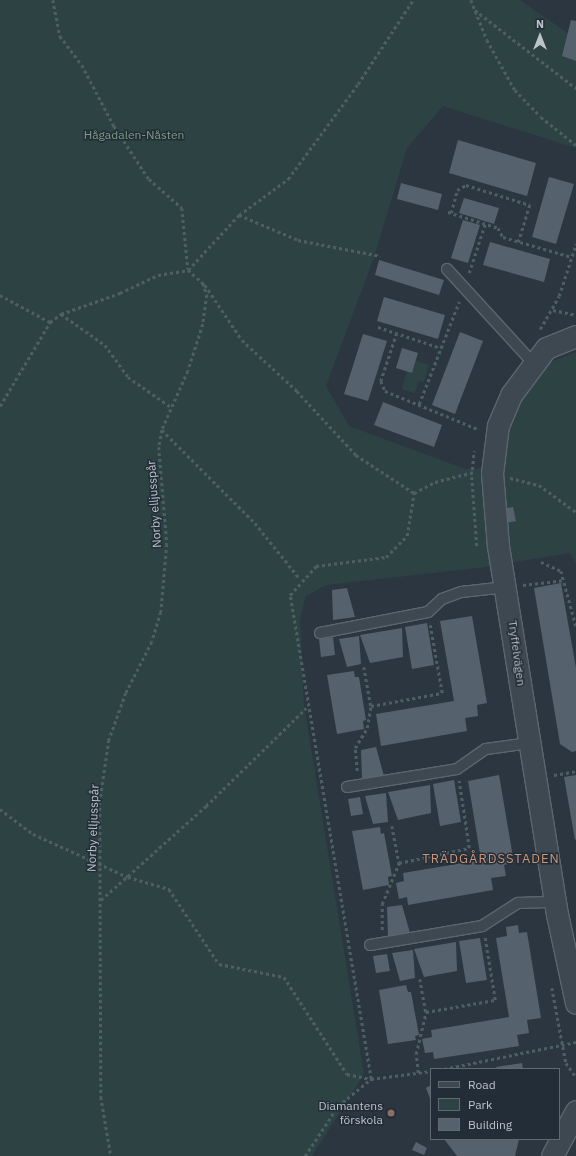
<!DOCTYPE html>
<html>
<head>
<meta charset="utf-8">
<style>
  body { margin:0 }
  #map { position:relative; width:576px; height:1156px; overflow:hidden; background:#2b3641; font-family:"IBM Plex Sans",sans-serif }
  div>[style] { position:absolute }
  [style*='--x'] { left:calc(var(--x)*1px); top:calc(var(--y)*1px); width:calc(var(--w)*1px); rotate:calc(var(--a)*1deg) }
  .green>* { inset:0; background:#2d4343 }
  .building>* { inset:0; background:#56616e }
  .path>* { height:2.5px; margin-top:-1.25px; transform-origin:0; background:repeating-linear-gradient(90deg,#4d6061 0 3px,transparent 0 6px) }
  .roads { filter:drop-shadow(1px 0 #5d666f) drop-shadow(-1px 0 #5d666f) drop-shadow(0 1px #5d666f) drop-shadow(0 -1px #5d666f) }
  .lane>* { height:10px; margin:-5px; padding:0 5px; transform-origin:5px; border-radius:5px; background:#3e4851 }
  .street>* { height:21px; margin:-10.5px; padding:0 10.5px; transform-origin:10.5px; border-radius:10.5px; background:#3e4851 }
  .dots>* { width:11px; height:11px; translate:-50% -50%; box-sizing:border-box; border:2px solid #232d37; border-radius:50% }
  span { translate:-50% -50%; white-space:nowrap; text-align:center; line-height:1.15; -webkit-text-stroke:3px #232d37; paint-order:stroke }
  .park-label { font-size:12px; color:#7c9e82 }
  .street-label { font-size:12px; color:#bcc3cb }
  .poi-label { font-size:12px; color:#bcc3cb }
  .right { translate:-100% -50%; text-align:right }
  .neighbourhood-label { font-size:13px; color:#cc9576; letter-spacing:1px }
  .legend { position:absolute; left:430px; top:1068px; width:130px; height:72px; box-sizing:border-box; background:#232d37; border:1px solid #606972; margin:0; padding:5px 7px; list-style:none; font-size:12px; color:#bcc3cb }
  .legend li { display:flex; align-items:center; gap:8px; height:20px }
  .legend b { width:20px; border:1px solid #606972 }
  .north { position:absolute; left:520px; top:16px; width:40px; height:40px; -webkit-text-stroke:3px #232d37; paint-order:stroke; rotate:0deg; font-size:11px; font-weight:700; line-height:16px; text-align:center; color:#bcc3cb }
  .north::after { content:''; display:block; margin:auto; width:14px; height:18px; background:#bcc3cb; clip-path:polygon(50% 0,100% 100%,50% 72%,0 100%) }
</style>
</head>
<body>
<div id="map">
  <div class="green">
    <i style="clip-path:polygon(0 0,520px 0,576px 39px,576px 148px,443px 106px,407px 148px,374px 257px,326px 386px,349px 426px,465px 469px,502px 468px,514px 410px,544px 365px,576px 352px,576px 563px,570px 553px,478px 568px,326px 585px,306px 596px,300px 618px,304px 705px,364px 1074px,312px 1156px,0 1156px)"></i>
    <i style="clip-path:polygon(416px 361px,429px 365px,424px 382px,418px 381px,415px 393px,402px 389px,407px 371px,412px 372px)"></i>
  </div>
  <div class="building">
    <i style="clip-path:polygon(571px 20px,576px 21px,576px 61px,562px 56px)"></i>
    <i style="clip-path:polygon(458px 140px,536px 163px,527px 196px,449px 173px)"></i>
    <i style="clip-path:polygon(549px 177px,574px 184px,556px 244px,532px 237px)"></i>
    <i style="clip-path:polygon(401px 183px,442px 194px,438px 210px,397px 199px)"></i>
    <i style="clip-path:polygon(464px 198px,499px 208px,494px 224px,459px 213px)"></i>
    <i style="clip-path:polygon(463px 220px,480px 225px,468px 263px,451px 258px)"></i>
    <i style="clip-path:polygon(490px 242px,550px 259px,544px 282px,483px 265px)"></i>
    <i style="clip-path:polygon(379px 260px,444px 280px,439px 295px,375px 275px)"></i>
    <i style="clip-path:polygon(384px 297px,445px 315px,438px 339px,377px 321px)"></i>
    <i style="clip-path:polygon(460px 332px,483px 341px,455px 414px,432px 405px)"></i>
    <i style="clip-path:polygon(363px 334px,387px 341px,368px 401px,344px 394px)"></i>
    <i style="clip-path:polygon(402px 348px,418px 353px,412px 373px,396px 368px)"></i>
    <i style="clip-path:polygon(383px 402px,442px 425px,434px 447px,374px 425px)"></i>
    <i style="clip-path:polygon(513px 507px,516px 521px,505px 523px,502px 509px)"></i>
    <i style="clip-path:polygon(561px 583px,576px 668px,576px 751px,572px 752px,560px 744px,534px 588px)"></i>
    <i style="clip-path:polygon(347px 588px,355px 617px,333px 620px,332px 590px)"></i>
    <i style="clip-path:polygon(472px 616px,487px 703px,477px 705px,478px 716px,465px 718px,467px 731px,381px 746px,376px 714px,454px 701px,440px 621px)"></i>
    <i style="clip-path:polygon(427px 623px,434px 665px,412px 669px,405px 627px)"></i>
    <i style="clip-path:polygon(402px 628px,403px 657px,370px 663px,360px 635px)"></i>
    <i style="clip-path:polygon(359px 636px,361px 664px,347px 667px,339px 639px)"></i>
    <i style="clip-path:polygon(333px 637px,335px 655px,321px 657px,319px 639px)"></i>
    <i style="clip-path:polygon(354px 671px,355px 677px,359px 677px,366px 720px,363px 721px,364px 729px,337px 734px,327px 675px)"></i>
    <i style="clip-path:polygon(376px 747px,384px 776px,362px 779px,361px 750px)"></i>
    <i style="clip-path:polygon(499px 775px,514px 863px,504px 865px,506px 876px,491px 878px,493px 890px,408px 905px,407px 897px,399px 899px,396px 883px,404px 881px,403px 873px,481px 860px,468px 781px)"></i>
    <i style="clip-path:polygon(576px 775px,576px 839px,575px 840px,564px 777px)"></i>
    <i style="clip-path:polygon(454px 780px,461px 822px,440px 826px,433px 784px)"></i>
    <i style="clip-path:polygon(430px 785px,431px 813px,398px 820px,388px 792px)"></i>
    <i style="clip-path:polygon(386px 793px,388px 822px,373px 824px,365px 796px)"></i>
    <i style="clip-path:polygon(360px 797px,363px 814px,351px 816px,348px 799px)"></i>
    <i style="clip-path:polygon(380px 827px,381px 834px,384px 833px,392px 876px,388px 877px,389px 885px,363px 890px,352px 831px)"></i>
    <i style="clip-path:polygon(402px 905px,410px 933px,388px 936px,387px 907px)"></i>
    <i style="clip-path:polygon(518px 925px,519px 933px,527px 932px,541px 1018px,527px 1020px,529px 1033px,517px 1035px,519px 1046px,434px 1059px,433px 1052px,425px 1053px,422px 1039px,432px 1037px,431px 1030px,509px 1017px,496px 938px,507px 936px,506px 927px)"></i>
    <i style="clip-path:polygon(480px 938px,487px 980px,466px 983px,459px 941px)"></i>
    <i style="clip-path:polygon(456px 942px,457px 971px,424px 977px,414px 949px)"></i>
    <i style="clip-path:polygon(413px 950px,415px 978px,400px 981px,392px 953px)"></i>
    <i style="clip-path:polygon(387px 954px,390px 971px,376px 973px,373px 956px)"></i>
    <i style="clip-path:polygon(406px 985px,408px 992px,411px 992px,419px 1035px,415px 1036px,416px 1040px,388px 1044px,379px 990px)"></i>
    <i style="clip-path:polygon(522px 1063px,523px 1069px,497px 1069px,496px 1067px)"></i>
    <i style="clip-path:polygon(431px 1085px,431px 1101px,426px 1088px)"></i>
    <i style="clip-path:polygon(444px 1139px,519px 1139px,515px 1156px,457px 1156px)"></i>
    <i style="clip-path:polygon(416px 1142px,427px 1148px,424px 1155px,412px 1150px)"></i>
  </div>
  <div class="path">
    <i style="--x:53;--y:0;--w:37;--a:79"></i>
    <i style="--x:60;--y:36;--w:36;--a:53"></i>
    <i style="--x:82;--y:65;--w:69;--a:62.3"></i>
    <i style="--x:114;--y:126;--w:64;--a:56.6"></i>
    <i style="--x:149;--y:179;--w:44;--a:41.3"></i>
    <i style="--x:182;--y:208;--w:61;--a:84.4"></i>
    <i style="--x:471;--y:0;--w:43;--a:68.2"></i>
    <i style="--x:487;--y:40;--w:57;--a:60.8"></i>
    <i style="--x:515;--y:90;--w:37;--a:46"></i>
    <i style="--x:541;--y:117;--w:45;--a:38.7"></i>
    <i style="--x:475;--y:10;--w:128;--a:37.7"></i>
    <i style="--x:448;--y:212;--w:52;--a:17.7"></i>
    <i style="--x:498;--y:228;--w:10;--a:61"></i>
    <i style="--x:503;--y:237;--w:72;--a:16.2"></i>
    <i style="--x:451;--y:213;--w:24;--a:-75"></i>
    <i style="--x:457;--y:190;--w:10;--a:-29"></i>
    <i style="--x:466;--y:185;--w:67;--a:17.4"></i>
    <i style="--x:530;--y:205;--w:39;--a:107"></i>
    <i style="--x:239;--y:215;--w:64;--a:23"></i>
    <i style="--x:298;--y:240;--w:84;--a:11"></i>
    <i style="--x:188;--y:270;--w:75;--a:-47.2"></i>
    <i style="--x:239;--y:215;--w:61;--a:-36.3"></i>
    <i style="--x:288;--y:179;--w:118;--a:-53.6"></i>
    <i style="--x:358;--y:84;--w:100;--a:-56.8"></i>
    <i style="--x:469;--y:273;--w:52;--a:-71.9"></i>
    <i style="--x:205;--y:285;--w:66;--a:56.1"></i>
    <i style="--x:242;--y:340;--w:75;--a:42.8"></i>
    <i style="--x:297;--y:391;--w:87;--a:47.3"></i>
    <i style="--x:356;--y:455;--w:69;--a:33.2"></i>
    <i style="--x:0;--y:295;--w:57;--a:28.4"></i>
    <i style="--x:553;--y:310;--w:24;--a:12"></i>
    <i style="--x:61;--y:314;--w:54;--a:35.2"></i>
    <i style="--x:105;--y:345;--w:39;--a:54"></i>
    <i style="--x:128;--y:377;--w:52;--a:34.9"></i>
    <i style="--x:378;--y:327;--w:66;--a:18.4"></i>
    <i style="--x:540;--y:329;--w:38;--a:-60"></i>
    <i style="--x:559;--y:296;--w:55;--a:-71.9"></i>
    <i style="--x:397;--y:333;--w:51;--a:108.4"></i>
    <i style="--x:381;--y:381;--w:11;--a:68"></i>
    <i style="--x:385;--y:391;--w:100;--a:22.2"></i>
    <i style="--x:419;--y:404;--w:110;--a:-68.6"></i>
    <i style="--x:0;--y:406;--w:98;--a:-59.2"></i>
    <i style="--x:50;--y:322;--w:14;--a:-36"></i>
    <i style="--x:61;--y:314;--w:63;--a:-19.6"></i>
    <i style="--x:120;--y:293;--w:42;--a:-25.3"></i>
    <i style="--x:158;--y:275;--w:30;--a:-9"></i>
    <i style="--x:188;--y:270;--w:20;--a:41"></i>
    <i style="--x:203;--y:283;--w:13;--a:72"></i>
    <i style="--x:207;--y:295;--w:29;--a:98"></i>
    <i style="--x:203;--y:324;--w:49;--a:107.7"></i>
    <i style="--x:188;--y:371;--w:64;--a:113.8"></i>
    <i style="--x:162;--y:430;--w:17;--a:100"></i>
    <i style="--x:159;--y:447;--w:97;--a:85.3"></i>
    <i style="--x:167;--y:544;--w:68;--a:95"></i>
    <i style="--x:161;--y:612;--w:31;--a:107"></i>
    <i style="--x:152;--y:642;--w:57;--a:117"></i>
    <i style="--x:126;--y:693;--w:50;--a:109.9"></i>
    <i style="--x:109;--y:740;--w:63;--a:98.3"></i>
    <i style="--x:100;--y:802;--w:295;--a:89.8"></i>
    <i style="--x:101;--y:1097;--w:60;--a:80.4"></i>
    <i style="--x:162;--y:430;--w:132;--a:45"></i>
    <i style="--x:255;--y:523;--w:72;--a:51.2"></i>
    <i style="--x:472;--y:470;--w:19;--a:-84"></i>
    <i style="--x:472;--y:477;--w:69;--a:85.9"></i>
    <i style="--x:510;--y:478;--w:30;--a:14"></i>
    <i style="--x:539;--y:485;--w:46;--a:36.1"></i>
    <i style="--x:541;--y:562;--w:22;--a:24"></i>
    <i style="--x:561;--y:571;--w:57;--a:74.7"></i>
    <i style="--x:523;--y:585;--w:42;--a:-6.8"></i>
    <i style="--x:364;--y:667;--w:40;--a:80"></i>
    <i style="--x:371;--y:706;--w:72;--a:-10.4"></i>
    <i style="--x:442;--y:693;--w:69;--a:-100"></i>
    <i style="--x:357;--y:771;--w:23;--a:-95"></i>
    <i style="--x:355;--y:748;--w:23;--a:-59"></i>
    <i style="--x:367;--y:728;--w:22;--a:-80"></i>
    <i style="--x:554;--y:775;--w:22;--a:-10"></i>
    <i style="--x:0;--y:809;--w:41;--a:37.1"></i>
    <i style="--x:33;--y:834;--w:104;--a:24.4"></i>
    <i style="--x:128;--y:877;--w:43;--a:16.3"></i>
    <i style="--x:169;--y:889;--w:90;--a:56.3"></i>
    <i style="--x:219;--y:964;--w:66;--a:11.3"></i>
    <i style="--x:284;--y:977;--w:116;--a:57"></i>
    <i style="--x:347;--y:1074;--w:25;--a:12"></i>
    <i style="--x:371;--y:1079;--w:61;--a:-7.6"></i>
    <i style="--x:392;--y:826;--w:38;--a:79"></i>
    <i style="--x:101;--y:900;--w:141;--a:-41.8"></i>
    <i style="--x:206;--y:806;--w:140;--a:-44.4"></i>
    <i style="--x:382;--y:930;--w:26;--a:-90"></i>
    <i style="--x:382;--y:904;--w:44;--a:-67.5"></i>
    <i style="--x:399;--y:863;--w:72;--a:-12.1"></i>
    <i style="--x:469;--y:848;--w:68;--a:-98.5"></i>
    <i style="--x:420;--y:979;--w:34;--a:80"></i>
    <i style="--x:426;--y:1012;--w:70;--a:-9.9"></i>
    <i style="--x:495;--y:1000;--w:63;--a:-99.2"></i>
    <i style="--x:552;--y:988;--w:76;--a:79.4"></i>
    <i style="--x:566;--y:1063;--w:17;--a:54"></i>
    <i style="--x:444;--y:1069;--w:135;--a:-11.6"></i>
    <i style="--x:418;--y:1073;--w:19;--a:-96"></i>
    <i style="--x:416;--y:1054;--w:43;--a:-76.6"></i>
    <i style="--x:371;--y:1079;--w:491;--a:-99.5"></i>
    <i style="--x:290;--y:595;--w:39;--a:-48"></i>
    <i style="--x:316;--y:566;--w:71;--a:-7.3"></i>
    <i style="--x:386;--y:557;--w:30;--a:-45"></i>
    <i style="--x:407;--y:536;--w:44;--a:-80.8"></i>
    <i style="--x:414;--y:493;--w:24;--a:-28"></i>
    <i style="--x:435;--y:482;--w:40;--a:-14.4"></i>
    <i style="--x:305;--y:1156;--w:60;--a:-56.6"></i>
    <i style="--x:338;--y:1106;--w:43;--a:-39.3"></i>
  </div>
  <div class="roads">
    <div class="lane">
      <i style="--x:447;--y:269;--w:127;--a:47.5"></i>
      <i style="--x:320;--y:633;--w:110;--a:-11"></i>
      <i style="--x:428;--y:612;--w:19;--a:-43"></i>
      <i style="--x:442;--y:599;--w:20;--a:-20"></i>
      <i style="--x:461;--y:592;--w:46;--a:-6.2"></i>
      <i style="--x:347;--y:787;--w:111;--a:-9.3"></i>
      <i style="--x:457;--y:769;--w:35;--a:-35"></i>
      <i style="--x:486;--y:749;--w:44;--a:-7.8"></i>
      <i style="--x:370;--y:945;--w:114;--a:-9.6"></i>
      <i style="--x:482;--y:926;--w:43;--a:-32.6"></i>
      <i style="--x:518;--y:903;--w:37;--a:-2"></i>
    </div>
    <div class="street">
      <i style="--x:576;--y:336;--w:32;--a:158"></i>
      <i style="--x:546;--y:348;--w:59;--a:126.7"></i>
      <i style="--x:511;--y:395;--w:33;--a:113"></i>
      <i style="--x:498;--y:425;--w:48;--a:97.1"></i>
      <i style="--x:492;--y:473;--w:73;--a:85.3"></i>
      <i style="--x:498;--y:546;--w:373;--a:80.9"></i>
      <i style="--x:557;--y:914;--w:91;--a:77.9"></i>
      <i style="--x:552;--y:1156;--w:51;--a:-61.9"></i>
    </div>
  </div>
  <div class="dots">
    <i style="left:391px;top:1113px;background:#8d6e63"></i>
  </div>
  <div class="park-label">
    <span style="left:134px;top:135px">Hågadalen-Nåsten</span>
  </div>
  <div class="street-label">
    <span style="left:154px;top:504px;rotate:-94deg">Norby elljusspår</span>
    <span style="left:517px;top:653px;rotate:82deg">Tryffelvägen</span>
    <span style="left:93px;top:828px;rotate:-88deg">Norby elljusspår</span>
  </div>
  <div class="poi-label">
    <span class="right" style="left:383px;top:1113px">Diamantens<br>förskola</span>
  </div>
  <div class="neighbourhood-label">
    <span style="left:491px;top:859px">TRÄDGÅRDSSTADEN</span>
  </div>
  <ul class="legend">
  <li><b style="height:5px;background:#3e4851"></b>Road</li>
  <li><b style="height:11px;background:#2d4343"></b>Park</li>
  <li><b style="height:11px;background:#56616e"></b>Building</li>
  </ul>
  <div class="north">N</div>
</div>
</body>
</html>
